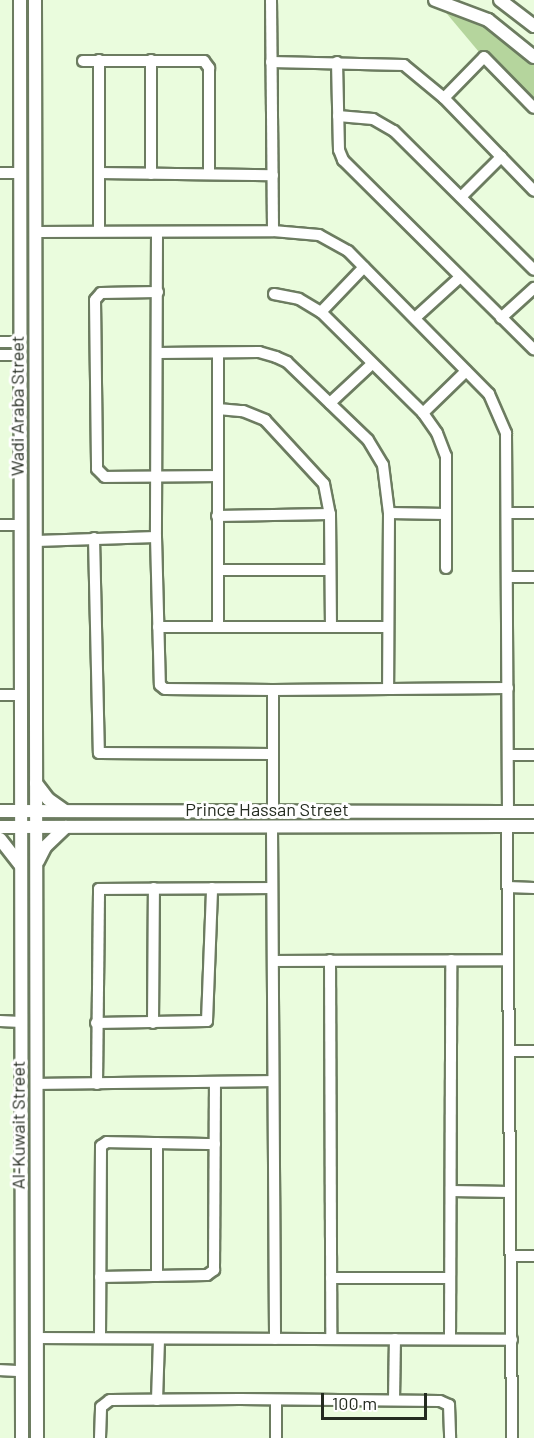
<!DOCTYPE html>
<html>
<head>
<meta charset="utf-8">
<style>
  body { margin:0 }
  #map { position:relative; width:534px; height:1438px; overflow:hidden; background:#eafcdd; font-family:Barlow,sans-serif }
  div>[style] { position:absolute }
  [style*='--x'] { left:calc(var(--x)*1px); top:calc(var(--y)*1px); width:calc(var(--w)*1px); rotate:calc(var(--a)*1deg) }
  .green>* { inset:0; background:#b5d59d }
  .roads { filter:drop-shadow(2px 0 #6c7c60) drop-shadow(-2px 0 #6c7c60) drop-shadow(0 2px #6c7c60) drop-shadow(0 -2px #6c7c60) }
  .minor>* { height:10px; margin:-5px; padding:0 5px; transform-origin:5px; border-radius:5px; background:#fff }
  .major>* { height:12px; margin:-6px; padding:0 6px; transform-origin:6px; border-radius:6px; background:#fff }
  span { translate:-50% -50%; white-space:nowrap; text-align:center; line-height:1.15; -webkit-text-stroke:6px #fff; paint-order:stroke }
  .street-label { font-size:18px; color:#242b20 }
  .scale { position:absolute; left:321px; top:1393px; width:106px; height:27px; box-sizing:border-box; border:3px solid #242b20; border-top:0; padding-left:8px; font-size:18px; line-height:21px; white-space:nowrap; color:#242b20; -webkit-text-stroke:4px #fff; paint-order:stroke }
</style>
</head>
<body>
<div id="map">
  <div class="green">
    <i style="clip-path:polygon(437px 2px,457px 5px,534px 57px,534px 108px,479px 52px)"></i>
  </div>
  <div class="roads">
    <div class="minor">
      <i style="--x:271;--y:0;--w:231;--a:89.5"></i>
      <i style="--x:83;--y:61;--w:121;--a:0"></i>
      <i style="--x:204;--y:61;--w:9;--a:54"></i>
      <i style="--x:209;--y:68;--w:106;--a:90"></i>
      <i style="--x:271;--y:62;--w:133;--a:1.3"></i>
      <i style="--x:404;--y:65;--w:52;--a:39.5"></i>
      <i style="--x:444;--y:98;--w:129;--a:45.9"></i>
      <i style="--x:337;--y:62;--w:88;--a:88.7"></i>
      <i style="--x:339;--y:150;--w:11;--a:68"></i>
      <i style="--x:343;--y:160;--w:269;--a:44.8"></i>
      <i style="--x:444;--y:98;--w:57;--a:-45.7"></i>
      <i style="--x:484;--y:57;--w:71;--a:45.6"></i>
      <i style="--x:338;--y:116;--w:35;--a:5"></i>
      <i style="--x:373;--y:119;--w:24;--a:30"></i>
      <i style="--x:394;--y:131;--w:197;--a:44.8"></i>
      <i style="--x:0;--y:173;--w:20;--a:0"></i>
      <i style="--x:99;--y:173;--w:174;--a:0.7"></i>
      <i style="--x:151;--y:174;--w:114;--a:-90"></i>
      <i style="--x:461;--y:197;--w:57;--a:-45"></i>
      <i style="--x:99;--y:231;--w:171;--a:-90"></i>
      <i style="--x:35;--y:232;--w:238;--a:-0.2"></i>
      <i style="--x:273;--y:231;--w:46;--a:5"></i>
      <i style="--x:319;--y:235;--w:33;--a:29"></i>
      <i style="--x:348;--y:251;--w:201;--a:45.4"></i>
      <i style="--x:489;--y:394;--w:43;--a:66.4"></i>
      <i style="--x:506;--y:433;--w:379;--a:89.7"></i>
      <i style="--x:157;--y:232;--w:305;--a:90.2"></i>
      <i style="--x:156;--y:537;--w:148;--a:88.5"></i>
      <i style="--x:160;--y:685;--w:6;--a:39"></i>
      <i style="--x:165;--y:689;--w:108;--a:0.5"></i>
      <i style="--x:273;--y:690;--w:235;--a:-0.5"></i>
      <i style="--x:158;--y:292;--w:57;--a:179"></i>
      <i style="--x:101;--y:293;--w:9;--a:131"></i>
      <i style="--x:95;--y:300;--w:169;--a:89.3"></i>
      <i style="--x:97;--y:469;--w:11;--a:45"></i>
      <i style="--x:105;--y:477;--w:113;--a:-0.5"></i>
      <i style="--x:274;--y:294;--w:25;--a:11"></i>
      <i style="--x:299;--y:299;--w:26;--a:31"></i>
      <i style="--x:321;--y:312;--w:144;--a:44.7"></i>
      <i style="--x:423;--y:413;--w:24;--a:55"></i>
      <i style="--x:437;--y:433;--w:25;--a:69"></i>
      <i style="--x:446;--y:456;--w:112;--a:90"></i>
      <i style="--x:321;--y:312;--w:62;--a:-46.3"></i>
      <i style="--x:415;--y:318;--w:61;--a:-42.3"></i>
      <i style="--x:501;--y:318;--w:45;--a:-42.3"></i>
      <i style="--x:0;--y:342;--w:20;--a:0"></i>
      <i style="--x:158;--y:353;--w:101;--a:-0.6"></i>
      <i style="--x:259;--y:352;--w:18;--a:16"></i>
      <i style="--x:276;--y:357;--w:12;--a:24"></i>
      <i style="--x:287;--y:362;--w:112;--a:43.9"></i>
      <i style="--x:368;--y:440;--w:29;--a:59"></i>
      <i style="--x:383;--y:465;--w:48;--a:82.9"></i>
      <i style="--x:389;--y:513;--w:175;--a:90.3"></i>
      <i style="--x:218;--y:353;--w:273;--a:90"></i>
      <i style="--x:0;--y:355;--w:20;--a:0"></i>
      <i style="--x:330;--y:403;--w:57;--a:-42.9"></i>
      <i style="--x:218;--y:409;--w:25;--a:5"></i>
      <i style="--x:243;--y:411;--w:24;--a:22"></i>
      <i style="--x:265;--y:420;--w:87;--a:47.3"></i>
      <i style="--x:324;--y:484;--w:31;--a:79"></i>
      <i style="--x:330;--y:514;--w:113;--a:89.5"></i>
      <i style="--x:423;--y:413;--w:60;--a:-44.3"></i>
      <i style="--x:389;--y:513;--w:57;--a:1"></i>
      <i style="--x:508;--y:513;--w:26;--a:0"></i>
      <i style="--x:217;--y:516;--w:113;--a:-1"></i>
      <i style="--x:0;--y:525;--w:21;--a:0"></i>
      <i style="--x:94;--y:538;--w:215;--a:88.7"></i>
      <i style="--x:99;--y:753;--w:173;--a:0.3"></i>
      <i style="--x:36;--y:541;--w:120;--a:-1.9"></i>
      <i style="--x:218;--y:570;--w:112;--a:0"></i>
      <i style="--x:508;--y:577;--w:26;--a:0"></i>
      <i style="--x:158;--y:627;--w:230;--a:0"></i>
      <i style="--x:273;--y:690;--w:122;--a:90"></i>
      <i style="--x:0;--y:695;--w:21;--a:0"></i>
      <i style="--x:508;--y:755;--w:26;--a:0"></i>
      <i style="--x:507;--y:826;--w:612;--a:89.53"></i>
      <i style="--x:272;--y:827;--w:512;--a:89.66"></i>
      <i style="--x:508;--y:887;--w:26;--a:2"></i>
      <i style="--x:330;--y:960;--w:379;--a:89.8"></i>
      <i style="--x:273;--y:961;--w:235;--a:-0.2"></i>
      <i style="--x:0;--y:1021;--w:21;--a:3"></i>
      <i style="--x:96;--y:1023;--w:111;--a:-1"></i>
      <i style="--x:207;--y:1021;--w:133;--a:-87.8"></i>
      <i style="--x:153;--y:1023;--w:135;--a:-89.6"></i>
      <i style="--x:509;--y:1051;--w:25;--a:0"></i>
      <i style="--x:36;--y:1084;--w:237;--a:-0.7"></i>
      <i style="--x:97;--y:1084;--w:195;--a:-89.4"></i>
      <i style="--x:99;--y:889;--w:173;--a:-0.3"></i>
      <i style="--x:451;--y:1191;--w:59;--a:1"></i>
      <i style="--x:511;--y:1256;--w:23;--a:0"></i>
      <i style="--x:157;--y:1276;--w:133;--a:-90"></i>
      <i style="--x:100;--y:1277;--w:107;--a:-1.1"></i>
      <i style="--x:207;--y:1275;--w:9;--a:-36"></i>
      <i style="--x:214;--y:1270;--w:187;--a:-89.7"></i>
      <i style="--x:331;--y:1278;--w:119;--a:0"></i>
      <i style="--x:37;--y:1338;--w:475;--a:0.2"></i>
      <i style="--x:100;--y:1338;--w:192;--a:-89.7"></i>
      <i style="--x:101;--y:1146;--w:7;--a:-34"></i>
      <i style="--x:107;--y:1142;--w:108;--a:1.1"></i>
      <i style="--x:450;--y:1339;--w:379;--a:-89.8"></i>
      <i style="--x:0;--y:1370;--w:22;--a:3"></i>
      <i style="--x:157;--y:1400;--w:61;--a:-88.1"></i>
      <i style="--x:276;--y:1400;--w:38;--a:90"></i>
      <i style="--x:394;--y:1400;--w:61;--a:-89.1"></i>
      <i style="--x:100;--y:1438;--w:31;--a:-88"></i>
      <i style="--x:101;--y:1407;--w:11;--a:-38"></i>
      <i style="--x:110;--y:1400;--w:130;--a:-0.4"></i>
      <i style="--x:240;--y:1399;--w:200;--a:0.6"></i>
      <i style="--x:440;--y:1401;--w:10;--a:24"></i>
      <i style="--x:449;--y:1405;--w:33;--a:88"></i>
    </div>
    <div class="major">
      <i style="--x:20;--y:0;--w:1438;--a:89.92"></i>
      <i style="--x:35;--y:0;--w:1438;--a:89.92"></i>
      <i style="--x:435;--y:0;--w:57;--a:20.7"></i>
      <i style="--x:488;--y:20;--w:59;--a:38.8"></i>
      <i style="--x:500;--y:0;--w:43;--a:37.4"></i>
      <i style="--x:36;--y:783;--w:20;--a:53"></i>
      <i style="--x:48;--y:799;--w:19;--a:35"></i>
      <i style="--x:0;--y:811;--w:534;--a:0.11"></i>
      <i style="--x:0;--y:827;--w:534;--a:-0.11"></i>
      <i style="--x:0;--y:839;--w:34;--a:52"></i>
      <i style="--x:38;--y:861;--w:16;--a:-63"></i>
      <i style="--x:45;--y:847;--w:29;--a:-44"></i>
    </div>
  </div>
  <div class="street-label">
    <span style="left:17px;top:406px;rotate:-90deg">Wadi Araba Street</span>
    <span style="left:267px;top:809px">Prince Hassan Street</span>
    <span style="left:18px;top:1125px;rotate:-90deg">Al-Kuwait Street</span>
  </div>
  <div class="scale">100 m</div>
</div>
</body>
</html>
